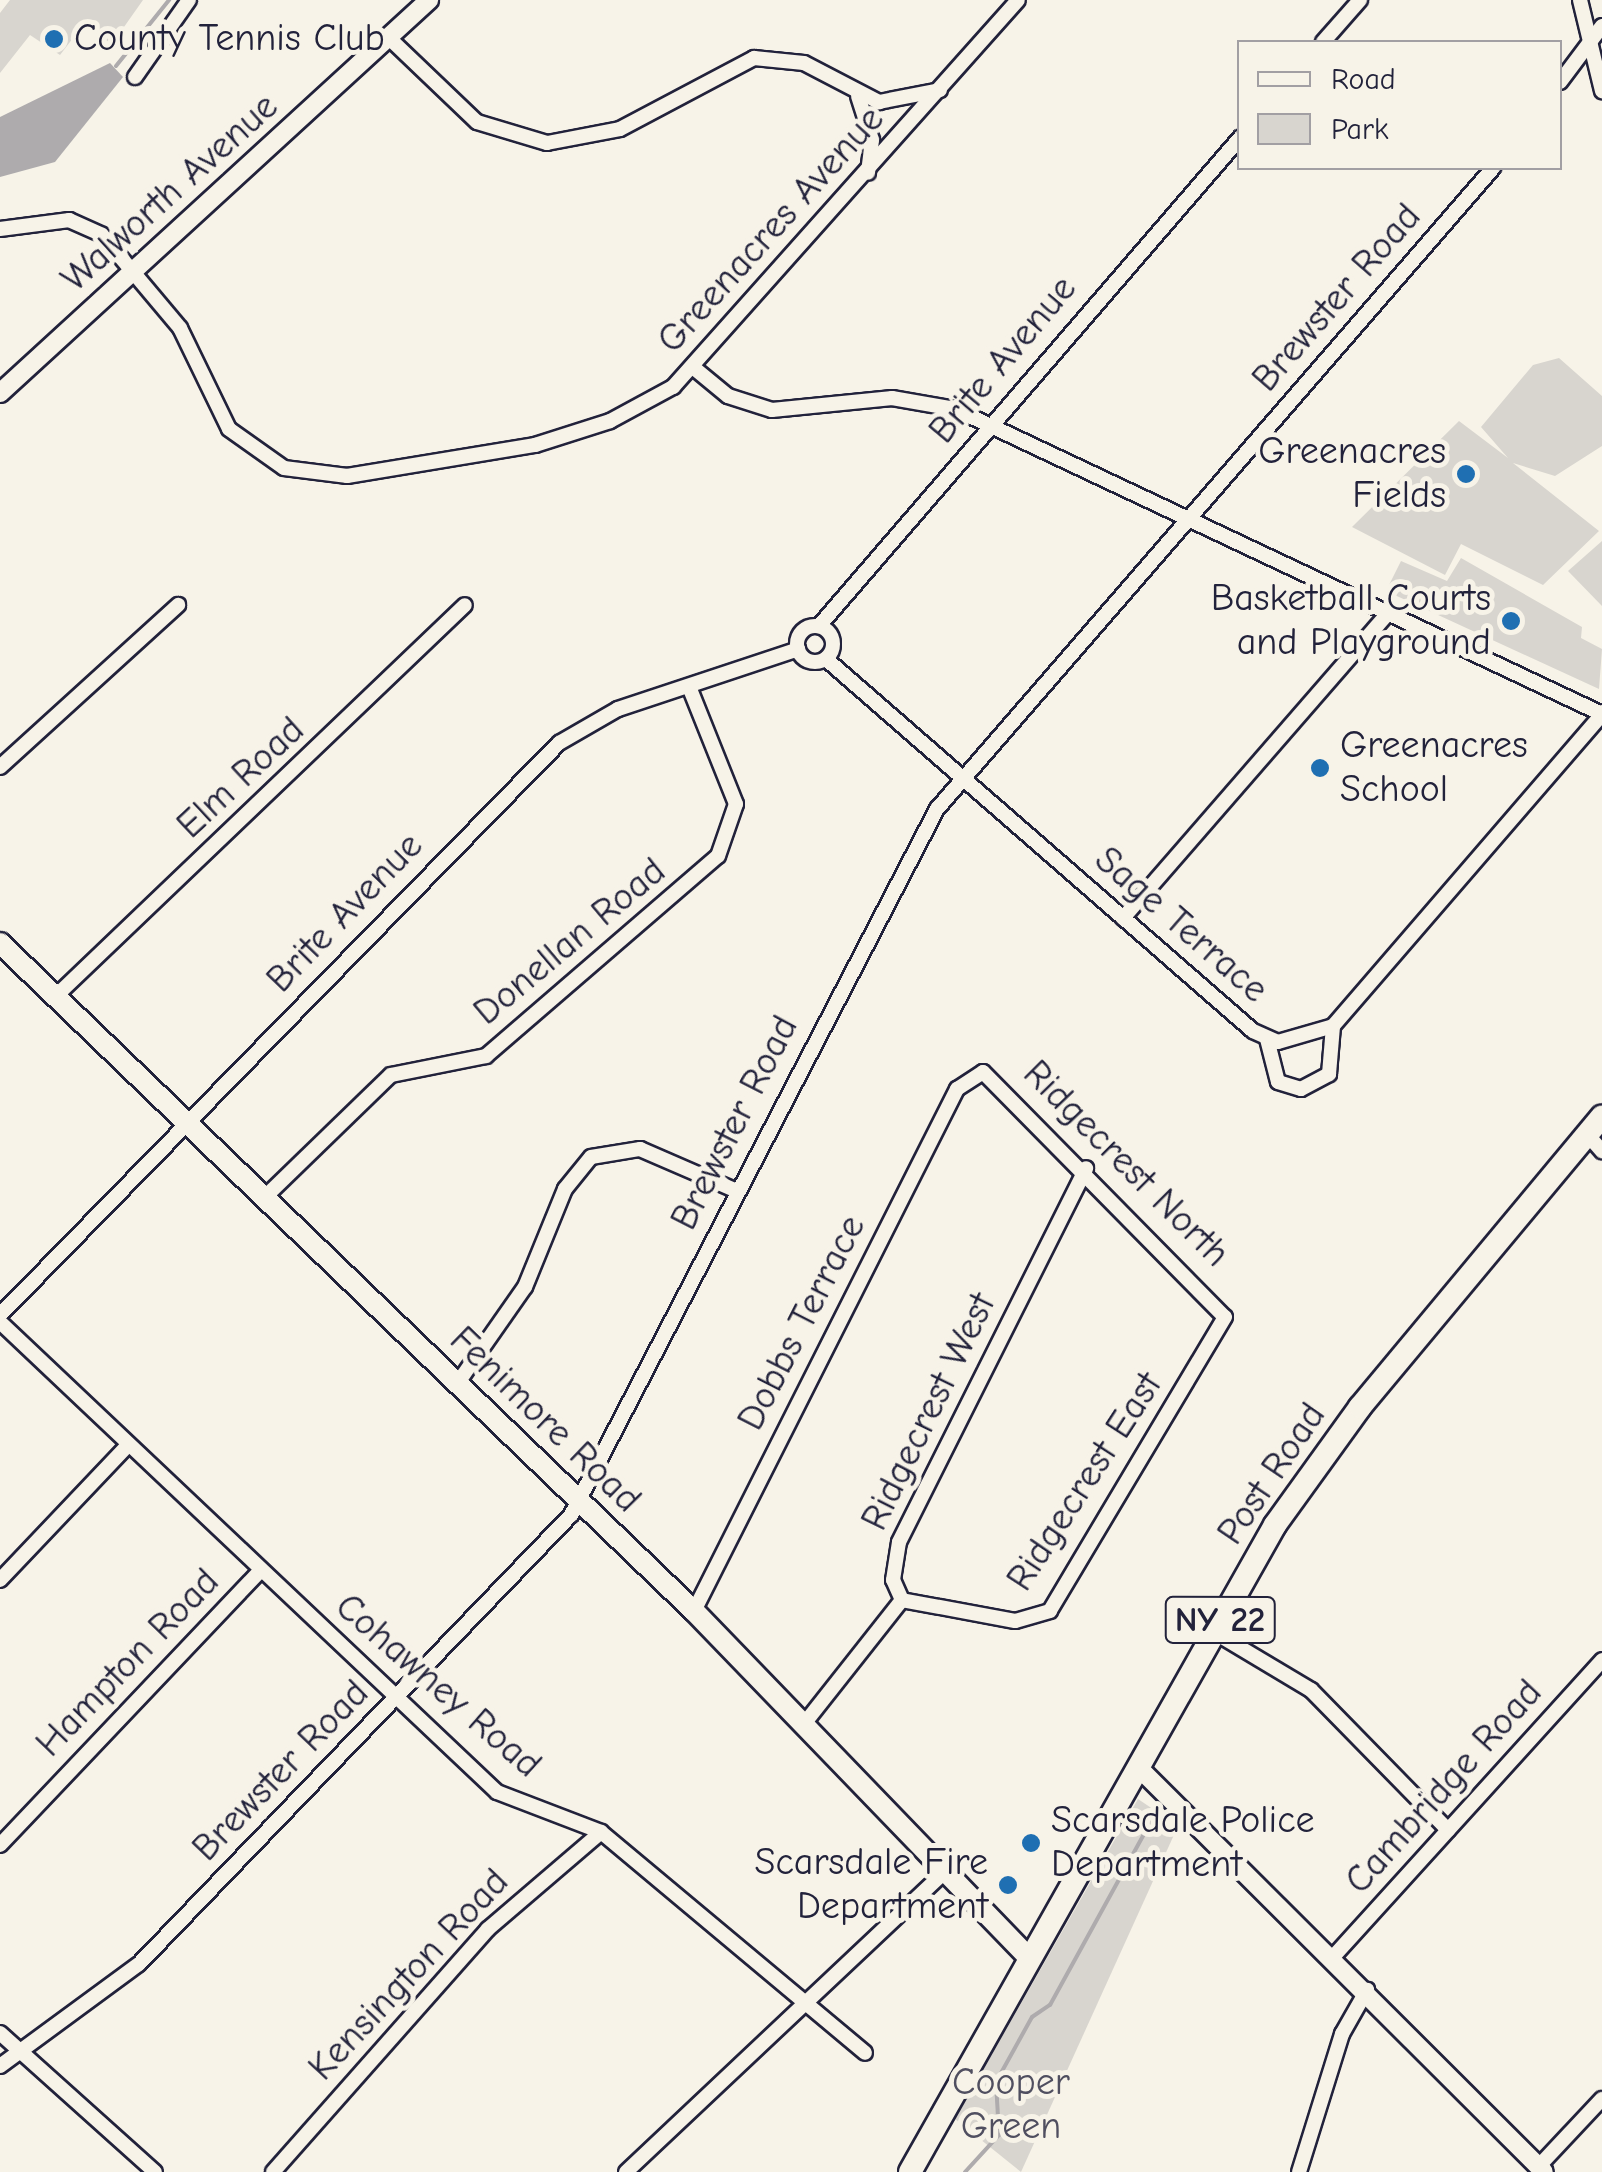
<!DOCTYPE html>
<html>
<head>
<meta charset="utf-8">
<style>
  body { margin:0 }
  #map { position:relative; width:1602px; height:2172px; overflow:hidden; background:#f7f3e8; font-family:"Comic Neue",sans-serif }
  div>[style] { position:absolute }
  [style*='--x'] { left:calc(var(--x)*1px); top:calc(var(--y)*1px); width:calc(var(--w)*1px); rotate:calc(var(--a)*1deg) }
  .green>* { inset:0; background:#d8d5cf }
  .water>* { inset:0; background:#aeabad }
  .stream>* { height:4px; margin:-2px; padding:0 2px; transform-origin:2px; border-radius:2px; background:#aeabad }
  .roads { filter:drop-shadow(2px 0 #22223b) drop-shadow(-2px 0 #22223b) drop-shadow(0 2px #22223b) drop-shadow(0 -2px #22223b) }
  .minor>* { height:14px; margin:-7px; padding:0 7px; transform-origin:7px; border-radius:7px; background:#f7f3e8 }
  .minor>.ring { margin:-7px; padding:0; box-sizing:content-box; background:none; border:14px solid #f7f3e8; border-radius:50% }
  .tertiary>* { height:18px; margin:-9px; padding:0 9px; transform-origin:9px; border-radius:9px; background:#f7f3e8 }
  .secondary>* { height:20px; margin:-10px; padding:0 10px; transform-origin:10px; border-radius:10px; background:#f7f3e8 }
  .primary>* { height:22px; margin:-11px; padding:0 11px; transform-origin:11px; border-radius:11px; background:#f7f3e8 }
  .dots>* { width:28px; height:28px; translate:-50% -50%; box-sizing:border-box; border:5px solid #f7f3e8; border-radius:50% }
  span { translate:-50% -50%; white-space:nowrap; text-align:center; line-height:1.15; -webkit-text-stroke:10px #f7f3e8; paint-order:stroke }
  .shield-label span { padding:2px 8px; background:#f7f3e8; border:2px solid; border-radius:8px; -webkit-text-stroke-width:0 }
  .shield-label { font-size:35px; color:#22223b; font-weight:700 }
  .poi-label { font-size:38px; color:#22223b }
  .left { translate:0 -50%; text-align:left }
  .right { translate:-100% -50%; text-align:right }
  .street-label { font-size:38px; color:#22223b }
  .park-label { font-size:38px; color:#504f60 }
  .legend { position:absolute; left:1237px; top:40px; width:325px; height:130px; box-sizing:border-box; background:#f7f3e8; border:2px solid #a29fa3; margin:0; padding:12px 18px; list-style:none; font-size:30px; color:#22223b }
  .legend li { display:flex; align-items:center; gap:20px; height:50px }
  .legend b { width:50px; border:2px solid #a29fa3 }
</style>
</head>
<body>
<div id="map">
  <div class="green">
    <i style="clip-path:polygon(10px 0,143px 0,112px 44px,83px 25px,60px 55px,30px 35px,0 73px,0 13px)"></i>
    <i style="clip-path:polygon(1559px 358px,1602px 396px,1602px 446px,1555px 476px,1513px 463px,1599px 531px,1543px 585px,1461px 544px,1445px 575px,1352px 527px,1459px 421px,1508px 458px,1481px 427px,1533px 365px)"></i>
    <i style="clip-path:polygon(1602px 541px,1602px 606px,1568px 571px)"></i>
    <i style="clip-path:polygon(1461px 558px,1582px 627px,1581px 638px,1602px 649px,1599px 689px,1386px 591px,1401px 561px,1447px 581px)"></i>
    <i style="clip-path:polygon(1138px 1799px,1178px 1826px,1021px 2172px,955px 2119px)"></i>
  </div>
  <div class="water">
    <i style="clip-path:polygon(110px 63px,123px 77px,55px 162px,0 177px,0 117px)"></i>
  </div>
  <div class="stream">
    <i style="--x:116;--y:66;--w:85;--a:-51.2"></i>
    <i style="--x:965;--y:2172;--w:50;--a:-47.4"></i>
    <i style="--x:999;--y:2135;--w:53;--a:-93.2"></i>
    <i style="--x:996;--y:2082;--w:74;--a:-61"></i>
    <i style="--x:1032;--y:2017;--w:22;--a:-34"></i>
    <i style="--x:1050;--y:2005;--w:216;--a:-61.2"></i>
  </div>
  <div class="roads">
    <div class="minor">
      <i style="--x:1580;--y:0;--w:94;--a:76.4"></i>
      <i style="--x:388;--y:37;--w:123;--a:43.7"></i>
      <i style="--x:477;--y:122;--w:73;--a:16.7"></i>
      <i style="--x:547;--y:143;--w:74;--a:-10.9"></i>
      <i style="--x:620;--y:129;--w:152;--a:-27.9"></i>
      <i style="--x:754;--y:58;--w:50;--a:5.7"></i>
      <i style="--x:804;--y:63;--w:85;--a:27.5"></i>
      <i style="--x:879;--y:102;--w:62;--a:-11.1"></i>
      <i style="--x:1323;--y:42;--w:56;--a:-48.6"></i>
      <i style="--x:135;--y:77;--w:94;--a:-55"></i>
      <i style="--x:1560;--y:82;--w:70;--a:-53.1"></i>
      <i style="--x:858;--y:96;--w:46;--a:72.3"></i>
      <i style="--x:872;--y:140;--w:33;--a:97"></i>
      <i style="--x:0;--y:229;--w:70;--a:-7.4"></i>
      <i style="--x:69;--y:220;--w:36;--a:24"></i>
      <i style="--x:102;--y:235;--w:121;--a:50"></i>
      <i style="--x:180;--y:328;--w:112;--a:64.1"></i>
      <i style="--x:229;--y:429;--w:67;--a:35.3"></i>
      <i style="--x:284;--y:468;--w:64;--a:7.2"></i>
      <i style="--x:347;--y:476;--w:191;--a:-9.4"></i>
      <i style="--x:535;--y:445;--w:79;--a:-17.7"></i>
      <i style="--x:610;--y:421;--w:72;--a:-28.4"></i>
      <i style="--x:673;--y:387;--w:518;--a:-48.28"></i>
      <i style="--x:694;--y:368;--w:44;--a:39.5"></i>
      <i style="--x:728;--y:396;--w:46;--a:17.7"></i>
      <i style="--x:772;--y:410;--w:121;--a:-5.7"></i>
      <i style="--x:892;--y:398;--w:64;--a:9.9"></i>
      <i style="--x:955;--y:409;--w:715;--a:25.24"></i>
      <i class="ring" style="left:797px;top:626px;width:22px;height:22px"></i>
      <i style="--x:819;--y:626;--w:645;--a:-49.22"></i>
      <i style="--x:826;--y:659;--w:566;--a:41.06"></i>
      <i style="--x:1253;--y:1031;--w:27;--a:24"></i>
      <i style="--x:1278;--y:1042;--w:57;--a:-16.2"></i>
      <i style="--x:1333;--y:1026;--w:412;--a:-49.2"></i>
      <i style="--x:0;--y:767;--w:241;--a:-42.3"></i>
      <i style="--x:1123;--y:918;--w:408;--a:-49"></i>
      <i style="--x:57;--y:995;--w:564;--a:-43.71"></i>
      <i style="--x:1267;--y:1039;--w:44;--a:75.7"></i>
      <i style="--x:1278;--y:1082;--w:24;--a:17"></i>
      <i style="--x:1301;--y:1089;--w:32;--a:-28"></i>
      <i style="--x:1329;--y:1074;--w:48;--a:-85.2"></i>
      <i style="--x:1587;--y:1134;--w:23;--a:49"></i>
      <i style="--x:265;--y:1197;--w:175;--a:-44.1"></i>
      <i style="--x:391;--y:1075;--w:97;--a:-11.3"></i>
      <i style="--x:486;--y:1056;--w:306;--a:-40.8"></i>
      <i style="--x:718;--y:856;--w:55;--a:-70.9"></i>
      <i style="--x:736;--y:804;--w:124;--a:-111.8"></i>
      <i style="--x:0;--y:1315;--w:800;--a:-45.66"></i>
      <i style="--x:559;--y:743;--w:68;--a:-30"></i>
      <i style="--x:618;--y:709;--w:190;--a:-18.4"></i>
      <i style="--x:0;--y:1322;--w:684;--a:43.4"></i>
      <i style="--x:497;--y:1792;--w:111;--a:21"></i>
      <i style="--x:601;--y:1832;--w:344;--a:39.9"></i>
      <i style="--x:457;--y:1384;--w:118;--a:-55"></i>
      <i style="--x:525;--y:1287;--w:106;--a:-67.8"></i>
      <i style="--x:565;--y:1189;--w:41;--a:-50.9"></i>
      <i style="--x:591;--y:1157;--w:50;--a:-9.3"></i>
      <i style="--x:640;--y:1149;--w:106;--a:23.4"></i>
      <i style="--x:0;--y:1580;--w:187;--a:-46.5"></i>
      <i style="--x:902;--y:1600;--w:22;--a:-114"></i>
      <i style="--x:893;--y:1580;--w:38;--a:-81"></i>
      <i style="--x:899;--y:1542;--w:418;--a:-63.4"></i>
      <i style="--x:694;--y:1611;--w:585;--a:-63.26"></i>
      <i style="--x:957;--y:1089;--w:31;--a:-33"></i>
      <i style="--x:983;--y:1072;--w:344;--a:45.4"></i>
      <i style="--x:1225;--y:1317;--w:342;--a:120.8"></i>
      <i style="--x:1050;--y:1611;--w:36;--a:164"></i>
      <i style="--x:1015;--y:1621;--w:115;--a:-169.5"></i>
      <i style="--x:1214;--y:1632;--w:113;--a:30.9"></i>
      <i style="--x:1311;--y:1690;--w:196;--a:45.6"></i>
      <i style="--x:804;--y:1724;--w:158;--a:-51.7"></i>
      <i style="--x:0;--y:1845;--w:379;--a:-46.5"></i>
      <i style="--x:1333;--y:1957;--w:401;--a:-47.8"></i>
      <i style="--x:0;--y:2033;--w:208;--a:41.9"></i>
      <i style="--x:0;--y:2066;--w:172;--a:-36.3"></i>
      <i style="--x:139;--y:1964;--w:623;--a:-46.11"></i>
      <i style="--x:571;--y:1515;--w:795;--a:-62.6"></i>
      <i style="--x:937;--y:809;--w:849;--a:-49.06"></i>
      <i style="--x:1539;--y:2166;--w:92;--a:-46.8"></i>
      <i style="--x:273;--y:2172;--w:324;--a:-48.5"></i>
      <i style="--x:488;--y:1929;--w:149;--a:-40.6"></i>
      <i style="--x:626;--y:2172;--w:437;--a:-43.3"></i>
      <i style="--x:1299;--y:2172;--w:145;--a:-72.7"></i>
      <i style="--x:1342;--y:2034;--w:51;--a:-60.4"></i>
    </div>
    <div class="tertiary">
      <i style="--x:0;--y:393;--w:582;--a:-42.49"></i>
      <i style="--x:1602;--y:714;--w:1;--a:90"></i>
      <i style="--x:1138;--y:1767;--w:573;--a:44.93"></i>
    </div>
    <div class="secondary">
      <i style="--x:0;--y:943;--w:963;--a:43.91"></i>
      <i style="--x:694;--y:1611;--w:484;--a:46"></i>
    </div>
    <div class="primary">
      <i style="--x:910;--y:2172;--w:743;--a:-60.57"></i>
      <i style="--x:1275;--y:1525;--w:145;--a:-54.2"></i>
      <i style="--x:1360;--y:1407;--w:378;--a:-50.2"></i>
    </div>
  </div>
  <div class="dots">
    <i style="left:54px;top:39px;background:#1f6fb2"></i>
    <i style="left:1466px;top:474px;background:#1f6fb2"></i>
    <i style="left:1511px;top:621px;background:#1f6fb2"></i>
    <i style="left:1320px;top:768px;background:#1f6fb2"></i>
    <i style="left:1031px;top:1843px;background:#1f6fb2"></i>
    <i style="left:1008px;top:1885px;background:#1f6fb2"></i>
  </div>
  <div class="shield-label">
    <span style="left:1220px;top:1620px">NY 22</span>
  </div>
  <div class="poi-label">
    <span class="left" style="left:74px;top:39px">County Tennis Club</span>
    <span class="right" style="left:1446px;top:474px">Greenacres<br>Fields</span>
    <span class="right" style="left:1491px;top:621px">Basketball Courts<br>and Playground</span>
    <span class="left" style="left:1340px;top:768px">Greenacres<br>School</span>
    <span class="left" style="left:1051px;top:1843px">Scarsdale Police<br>Department</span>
    <span class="right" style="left:988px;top:1885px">Scarsdale Fire<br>Department</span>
  </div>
  <div class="street-label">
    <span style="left:170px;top:193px;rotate:-42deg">Walworth Avenue</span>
    <span style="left:771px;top:230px;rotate:-48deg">Greenacres Avenue</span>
    <span style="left:1337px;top:298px;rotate:-49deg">Brewster Road</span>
    <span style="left:1003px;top:360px;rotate:-50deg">Brite Avenue</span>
    <span style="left:241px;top:778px;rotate:-43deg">Elm Road</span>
    <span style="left:345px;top:913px;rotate:-46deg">Brite Avenue</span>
    <span style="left:1181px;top:925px;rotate:41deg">Sage Terrace</span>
    <span style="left:570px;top:942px;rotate:-40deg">Donellan Road</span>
    <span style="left:735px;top:1123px;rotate:-63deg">Brewster Road</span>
    <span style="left:1126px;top:1164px;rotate:45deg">Ridgecrest North</span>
    <span style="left:802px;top:1323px;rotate:-63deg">Dobbs Terrace</span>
    <span style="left:929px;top:1412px;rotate:-64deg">Ridgecrest West</span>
    <span style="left:545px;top:1420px;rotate:44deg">Fenimore Road</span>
    <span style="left:1272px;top:1474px;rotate:-56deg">Post Road</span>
    <span style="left:1085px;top:1482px;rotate:-57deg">Ridgecrest East</span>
    <span style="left:128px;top:1663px;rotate:-46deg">Hampton Road</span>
    <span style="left:438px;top:1686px;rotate:41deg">Cohawney Road</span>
    <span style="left:281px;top:1771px;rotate:-46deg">Brewster Road</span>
    <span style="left:1444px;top:1787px;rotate:-48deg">Cambridge Road</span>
    <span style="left:409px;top:1975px;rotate:-47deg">Kensington Road</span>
  </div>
  <div class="park-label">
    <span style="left:1011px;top:2105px">Cooper<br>Green</span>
  </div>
  <ul class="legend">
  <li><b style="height:12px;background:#f7f3e8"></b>Road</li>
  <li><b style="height:28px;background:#d8d5cf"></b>Park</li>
  </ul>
</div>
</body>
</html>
